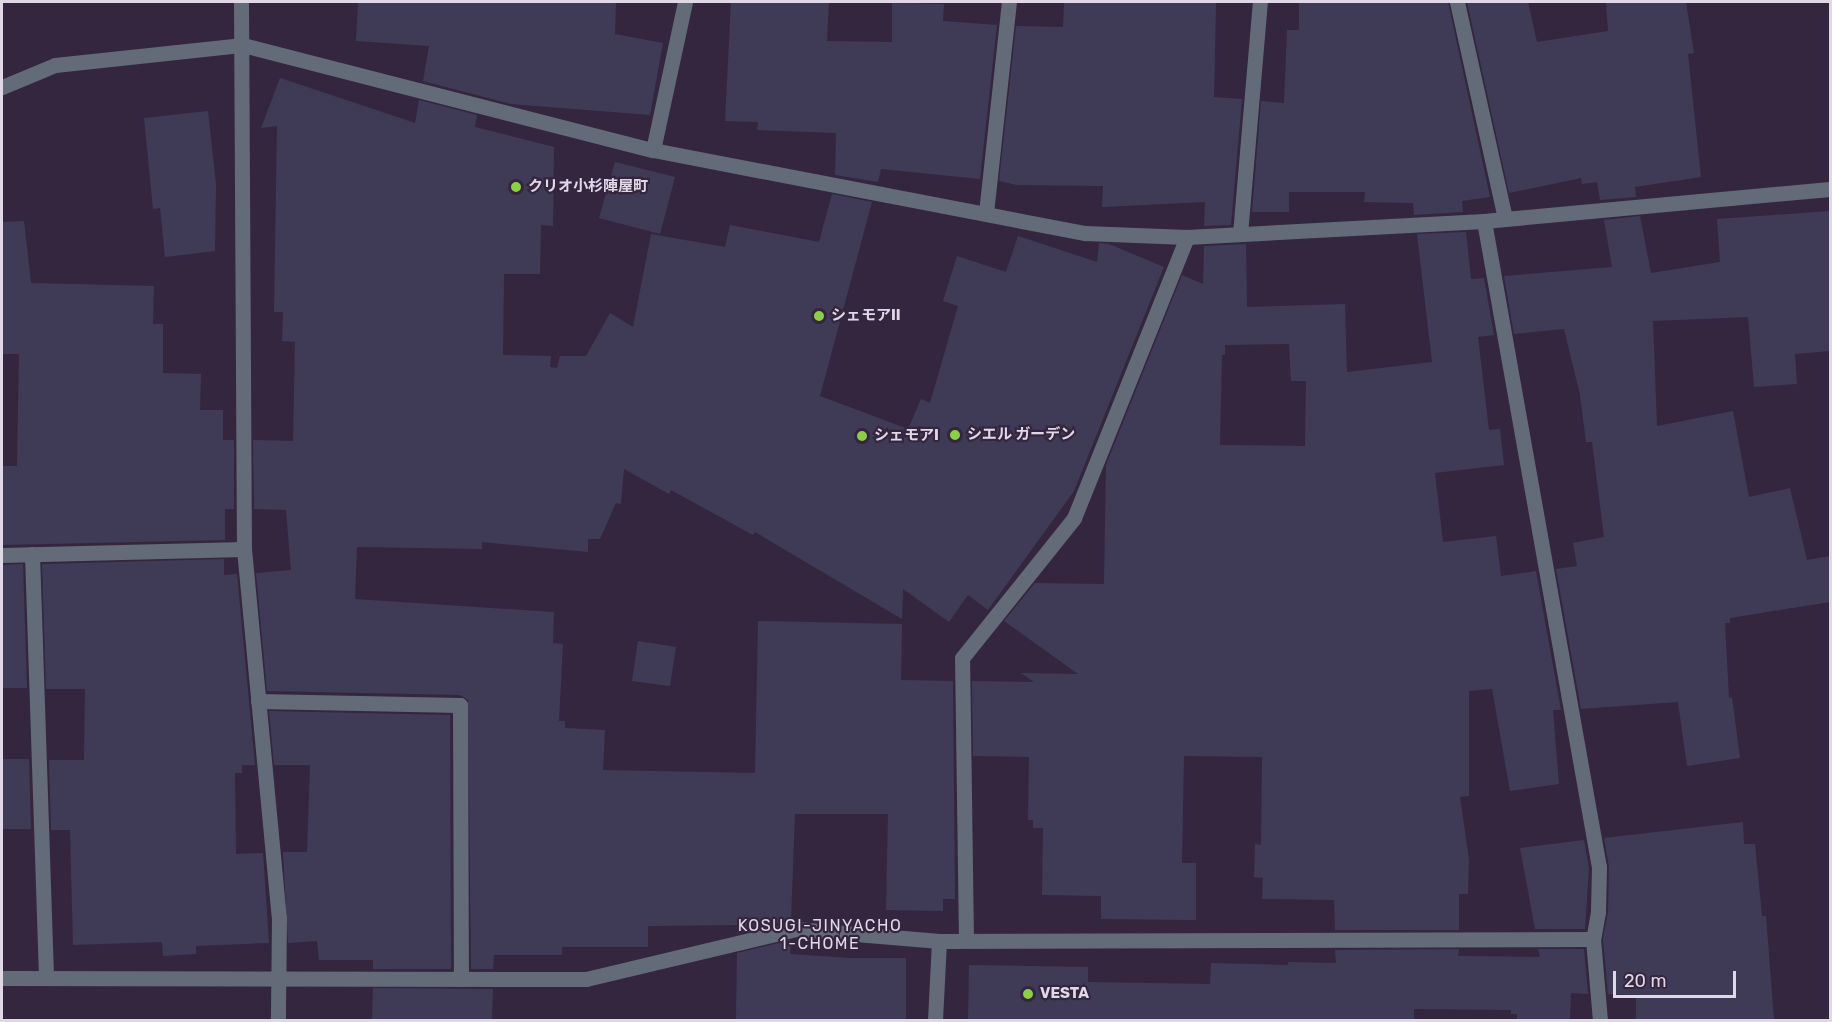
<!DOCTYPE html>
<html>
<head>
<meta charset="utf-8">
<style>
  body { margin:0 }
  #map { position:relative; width:1832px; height:1022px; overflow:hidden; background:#35263f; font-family:Rubik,"Noto Sans JP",sans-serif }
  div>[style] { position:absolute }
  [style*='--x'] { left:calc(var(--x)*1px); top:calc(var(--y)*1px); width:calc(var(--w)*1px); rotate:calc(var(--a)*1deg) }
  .building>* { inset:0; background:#3f3b57 }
  .minor>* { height:15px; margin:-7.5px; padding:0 7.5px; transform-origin:7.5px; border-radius:7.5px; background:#646b78 }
  .dots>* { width:16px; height:16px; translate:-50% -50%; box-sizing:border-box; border:3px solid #35263f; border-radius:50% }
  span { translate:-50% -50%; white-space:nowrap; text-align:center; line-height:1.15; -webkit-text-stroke:4.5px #35263f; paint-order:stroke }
  .poi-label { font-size:15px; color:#e0d7e7; font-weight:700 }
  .left { translate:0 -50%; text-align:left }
  .neighbourhood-label { font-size:16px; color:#e0d7e7; letter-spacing:1.5px }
  .frame { position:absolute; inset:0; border:3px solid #e0d7e7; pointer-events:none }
  .scale { position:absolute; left:1613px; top:971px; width:123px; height:27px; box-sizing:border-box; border:3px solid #e0d7e7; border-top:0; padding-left:8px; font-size:18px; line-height:21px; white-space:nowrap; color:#e0d7e7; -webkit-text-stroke:4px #35263f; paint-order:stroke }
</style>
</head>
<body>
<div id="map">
  <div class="building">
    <i style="clip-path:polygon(358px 2px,616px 2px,615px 34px,663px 43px,650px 115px,511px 104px,423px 81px,429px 46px,356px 41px)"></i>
    <i style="clip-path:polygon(731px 2px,829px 2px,827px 41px,892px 42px,892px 3px,944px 4px,943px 21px,997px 25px,980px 179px,881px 169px,878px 182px,835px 175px,836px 133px,757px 130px,758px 122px,725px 121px)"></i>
    <i style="clip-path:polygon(1064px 2px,1216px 2px,1214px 97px,1242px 99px,1231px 225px,1204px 226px,1205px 202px,1102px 207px,1103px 186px,1017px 185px,999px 181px,1016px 26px,1063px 27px)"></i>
    <i style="clip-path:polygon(1299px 2px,1448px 2px,1490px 197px,1462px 201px,1463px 212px,1414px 215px,1413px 203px,1364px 202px,1365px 192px,1289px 192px,1289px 212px,1252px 212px,1261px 101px,1284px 103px,1287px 30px,1299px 30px)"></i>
    <i style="clip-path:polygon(1467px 2px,1528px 2px,1537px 42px,1608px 31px,1606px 2px,1686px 2px,1694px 53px,1688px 54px,1701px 177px,1635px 187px,1636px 197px,1600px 200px,1597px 182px,1582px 184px,1581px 178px,1509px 193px)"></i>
    <i style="clip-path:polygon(280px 78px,415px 123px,419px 100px,477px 115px,475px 127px,554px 147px,553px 226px,541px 225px,540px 274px,504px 274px,503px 355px,551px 356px,550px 367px,557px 368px,560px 356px,586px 356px,610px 313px,633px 327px,651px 234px,725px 247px,730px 225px,819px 242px,832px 194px,872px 202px,820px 396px,908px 429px,921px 399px,930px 403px,958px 306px,943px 301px,957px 256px,1006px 272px,1018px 236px,1097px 262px,1099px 243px,1109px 244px,1164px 267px,1074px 491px,988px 610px,968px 595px,949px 622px,903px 589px,902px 619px,755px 532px,753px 535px,671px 490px,669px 494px,624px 469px,621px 504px,616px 503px,600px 539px,588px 539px,588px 552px,482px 542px,482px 549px,357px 547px,355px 599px,554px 612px,553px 643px,563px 644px,559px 721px,565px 721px,565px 728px,605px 730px,603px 770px,755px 773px,758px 621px,902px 624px,901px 680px,953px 681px,955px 899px,943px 899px,943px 911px,886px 910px,888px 814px,795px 814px,791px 920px,737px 933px,738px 925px,648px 926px,648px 947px,562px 947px,562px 955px,494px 955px,493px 969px,471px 969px,468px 700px,460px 695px,267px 691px,256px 573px,291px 570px,286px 510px,254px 509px,253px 440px,293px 441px,295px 342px,282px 341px,283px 312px,274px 312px,277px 126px,261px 128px)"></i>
    <i style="clip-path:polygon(208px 111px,216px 184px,215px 251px,165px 257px,160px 208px,153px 209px,144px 118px)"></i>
    <i style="clip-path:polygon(615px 162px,675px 177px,660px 234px,599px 218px)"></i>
    <i style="clip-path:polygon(1830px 211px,1830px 351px,1795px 354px,1797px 384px,1754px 387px,1748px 317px,1653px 321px,1657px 426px,1733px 411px,1749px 497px,1790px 488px,1807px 560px,1830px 556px,1830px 602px,1730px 618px,1730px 623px,1725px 623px,1729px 698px,1732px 697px,1740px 758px,1687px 766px,1678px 702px,1581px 709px,1556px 569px,1577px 566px,1573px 543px,1604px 537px,1592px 442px,1586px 442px,1580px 395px,1564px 329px,1514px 334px,1504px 276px,1612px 267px,1604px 220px,1640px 216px,1651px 273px,1720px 262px,1717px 219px)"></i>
    <i style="clip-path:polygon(24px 221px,31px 283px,154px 286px,153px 324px,163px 324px,163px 373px,201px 374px,200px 410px,223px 410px,223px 440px,234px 440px,234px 509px,225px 509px,225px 540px,2px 545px,2px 466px,17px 466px,19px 354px,2px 354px,2px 222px)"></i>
    <i style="clip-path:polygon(evenodd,1466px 232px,1471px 279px,1484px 278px,1494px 335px,1478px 337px,1489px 430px,1500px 429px,1504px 465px,1435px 473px,1443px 542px,1496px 536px,1501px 576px,1536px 571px,1561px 710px,1553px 710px,1559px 784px,1510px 791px,1492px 689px,1469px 691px,1469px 796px,1460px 797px,1469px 860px,1468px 894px,1459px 894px,1459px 930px,1335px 930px,1334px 900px,1262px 899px,1263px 878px,1254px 877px,1255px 844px,1261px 845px,1262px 757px,1184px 756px,1182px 863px,1196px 863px,1196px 920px,1101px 919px,1101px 896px,1042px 895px,1043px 828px,1033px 828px,1033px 820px,1028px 820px,1029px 757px,973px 756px,972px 681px,1034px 682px,1021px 673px,1078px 674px,1004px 621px,1035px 583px,1104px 584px,1106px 465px,1182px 275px,1203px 284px,1204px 246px,1246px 244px,1247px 307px,1345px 304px,1347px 372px,1432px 362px,1417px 234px,1466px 232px,1289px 344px,1291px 381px,1306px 381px,1305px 446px,1220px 445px,1222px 355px,1225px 355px,1225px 345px,1289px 344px)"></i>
    <i style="clip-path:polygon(224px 559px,224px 575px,237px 574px,255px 765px,242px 765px,242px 773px,235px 773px,236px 854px,263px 853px,269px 943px,196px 946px,196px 954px,163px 956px,162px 942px,73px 945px,70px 830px,51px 830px,49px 760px,84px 760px,85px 689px,46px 689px,42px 564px)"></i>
    <i style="clip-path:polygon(23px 564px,27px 688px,2px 688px,2px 565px)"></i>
    <i style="clip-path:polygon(638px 641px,676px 647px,670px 686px,632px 681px)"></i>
    <i style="clip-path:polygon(269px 711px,450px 715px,451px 969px,373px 969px,373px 960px,319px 960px,317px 941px,288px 943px,283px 852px,307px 852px,310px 765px,274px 765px)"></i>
    <i style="clip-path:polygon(2px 759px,29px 759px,31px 829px,2px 829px)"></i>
    <i style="clip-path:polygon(1743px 822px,1744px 844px,1755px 844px,1762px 916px,1766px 916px,1774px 1020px,1636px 1020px,1636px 995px,1608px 994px,1603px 939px,1608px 912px,1609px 867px,1604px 838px)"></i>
    <i style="clip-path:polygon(1584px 840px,1589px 868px,1585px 929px,1535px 929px,1520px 848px)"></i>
    <i style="clip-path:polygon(791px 940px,790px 954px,850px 958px,906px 958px,906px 1020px,736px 1019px,737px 953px)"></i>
    <i style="clip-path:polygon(1459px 949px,1458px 956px,1540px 957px,1538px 949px,1584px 949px,1588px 994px,1571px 993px,1570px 1020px,1517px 1020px,1517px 1014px,1511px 1014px,1511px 1010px,1414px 1009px,1414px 1020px,968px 1020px,969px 965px,1088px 967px,1088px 982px,1210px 984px,1211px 963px,1288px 965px,1288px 962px,1336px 963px,1335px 950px)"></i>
    <i style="clip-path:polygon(373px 988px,493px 989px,492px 1020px,372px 1020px)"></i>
  </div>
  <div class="minor">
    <i style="--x:241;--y:2;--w:547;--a:89.69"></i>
    <i style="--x:244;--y:549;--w:370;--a:84.6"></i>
    <i style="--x:279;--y:917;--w:103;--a:90.6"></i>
    <i style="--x:1457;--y:2;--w:222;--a:77.5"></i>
    <i style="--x:2;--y:87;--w:57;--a:-22.5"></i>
    <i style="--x:55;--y:65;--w:189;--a:-6.1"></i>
    <i style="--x:243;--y:45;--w:423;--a:14.4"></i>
    <i style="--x:653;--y:150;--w:440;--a:10.9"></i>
    <i style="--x:1085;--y:233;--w:102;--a:2.2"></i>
    <i style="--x:1187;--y:237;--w:297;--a:-3.1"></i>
    <i style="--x:1484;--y:221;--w:347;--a:-5.3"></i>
    <i style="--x:653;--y:150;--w:151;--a:-77.8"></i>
    <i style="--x:986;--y:213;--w:212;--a:-83.8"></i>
    <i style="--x:1484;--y:221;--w:656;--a:79.91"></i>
    <i style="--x:1599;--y:867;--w:45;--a:91.3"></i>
    <i style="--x:1598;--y:912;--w:27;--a:100"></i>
    <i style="--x:1593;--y:939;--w:81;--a:85.1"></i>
    <i style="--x:1240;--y:234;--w:233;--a:-85.1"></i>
    <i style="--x:32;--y:554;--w:424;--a:88.1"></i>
    <i style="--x:2;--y:555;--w:242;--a:-1.4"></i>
    <i style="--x:258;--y:701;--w:202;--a:1.1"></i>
    <i style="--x:460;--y:705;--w:274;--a:89.8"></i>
    <i style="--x:966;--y:940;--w:282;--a:-90.8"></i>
    <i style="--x:962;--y:658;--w:179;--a:-51.3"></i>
    <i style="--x:1074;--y:518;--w:303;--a:-68.1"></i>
    <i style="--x:2;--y:978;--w:584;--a:0.1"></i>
    <i style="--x:586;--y:979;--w:216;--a:-13.4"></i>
    <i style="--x:796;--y:929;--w:144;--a:4.8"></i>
    <i style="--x:939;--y:941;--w:654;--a:-0.18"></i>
    <i style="--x:935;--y:1020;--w:79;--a:-87.1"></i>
  </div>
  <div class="dots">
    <i style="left:516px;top:187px;background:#8cce46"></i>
    <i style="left:819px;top:316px;background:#8cce46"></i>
    <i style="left:955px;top:435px;background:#8cce46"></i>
    <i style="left:862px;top:436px;background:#8cce46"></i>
    <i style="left:1028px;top:994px;background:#8cce46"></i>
  </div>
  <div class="poi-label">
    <span class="left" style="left:528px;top:187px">クリオ小杉陣屋町</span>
    <span class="left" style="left:831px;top:316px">シェモアII</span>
    <span class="left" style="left:967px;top:435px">シエル ガーデン</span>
    <span class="left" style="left:874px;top:436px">シェモアI</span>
    <span class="left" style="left:1040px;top:994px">VESTA</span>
  </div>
  <div class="neighbourhood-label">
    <span style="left:820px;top:935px">KOSUGI-JINYACHO<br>1-CHOME</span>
  </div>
  <div class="frame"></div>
  <div class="scale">20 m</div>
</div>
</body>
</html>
